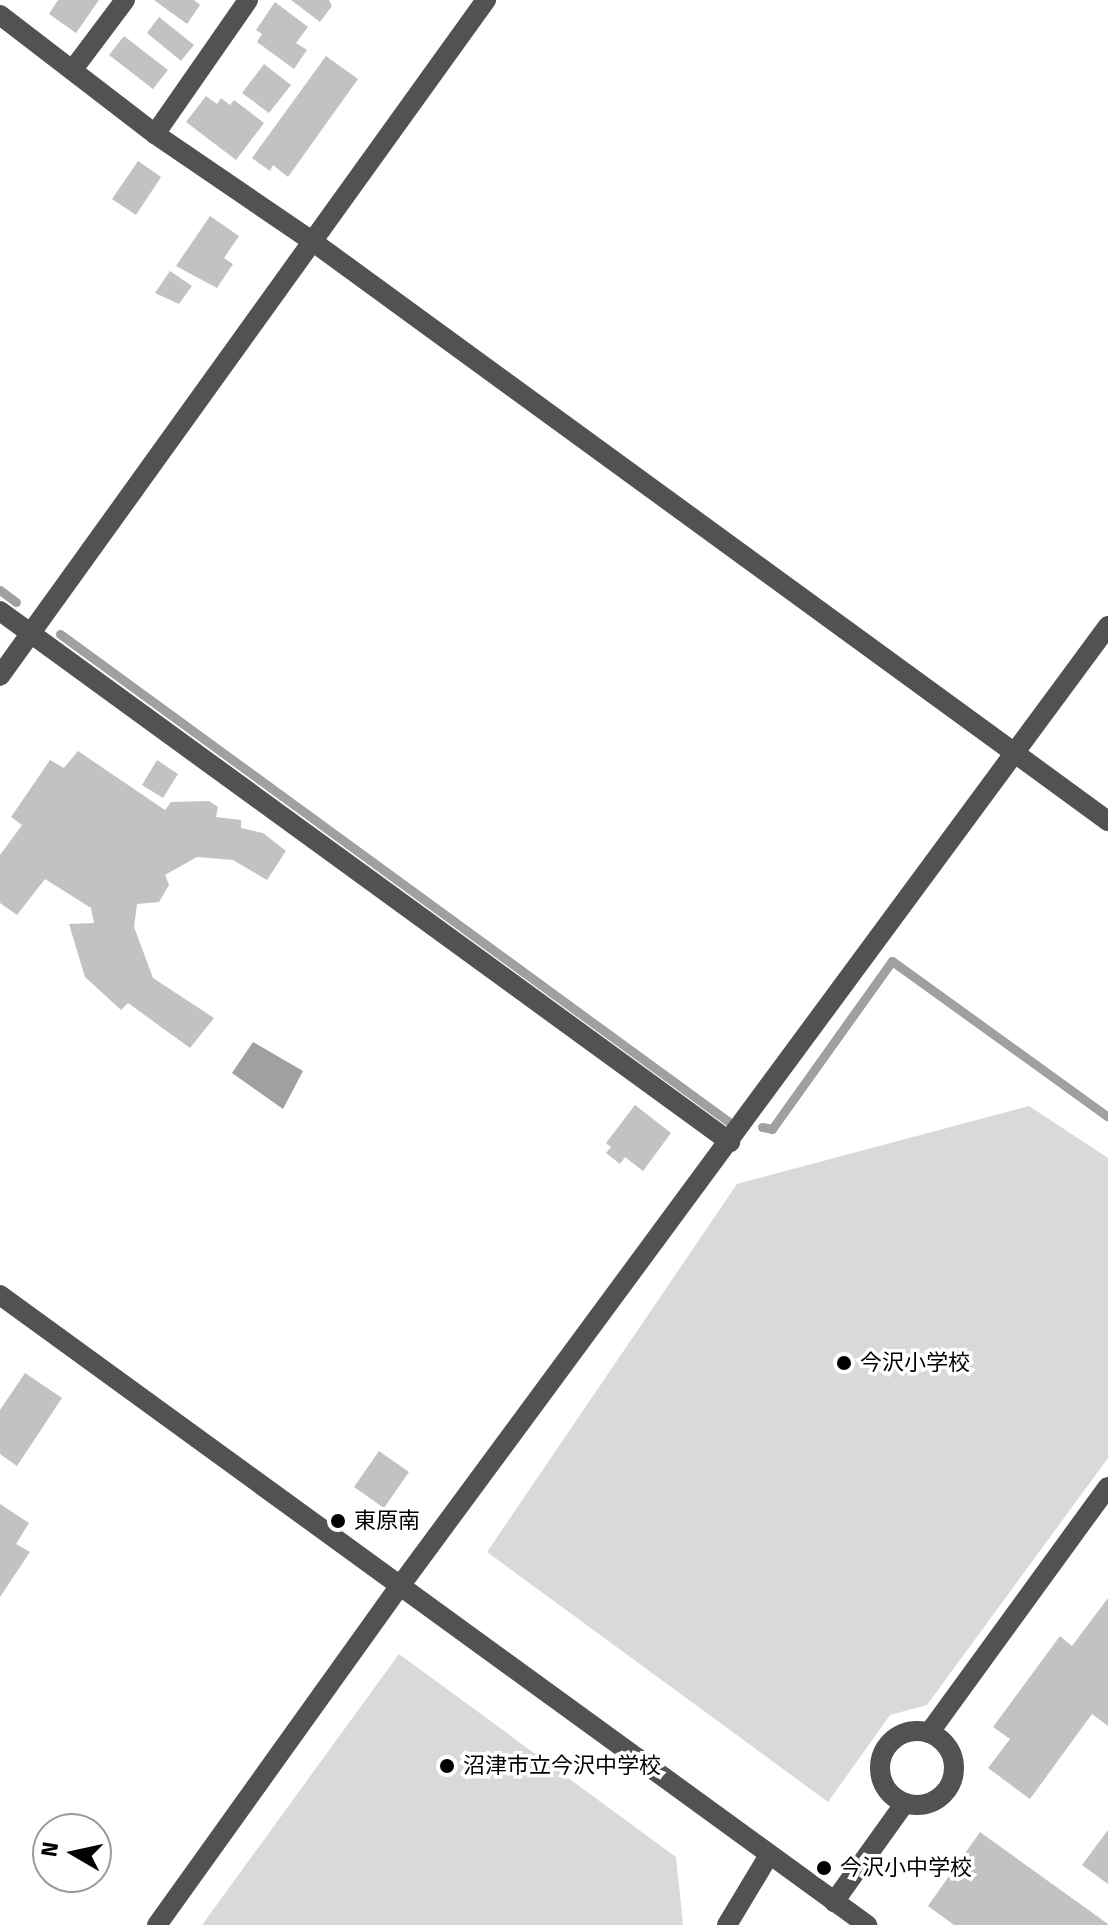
<!DOCTYPE html>
<html>
<head>
<meta charset="utf-8">
<style>
  body { margin:0 }
  #map { position:relative; width:1108px; height:1925px; overflow:hidden; background:#fff; font-family:"Fira Sans","Noto Sans JP",sans-serif }
  div>[style] { position:absolute }
  [style*='--x'] { left:calc(var(--x)*1px); top:calc(var(--y)*1px); width:calc(var(--w)*1px); rotate:calc(var(--a)*1deg) }
  .green>* { inset:0; background:#d9d9d9 }
  .water>* { inset:0; background:#a0a0a0 }
  .stream>* { height:9px; margin:-4.5px; padding:0 4.5px; transform-origin:4.5px; border-radius:4.5px; background:#a0a0a0 }
  .building>* { inset:0; background:#c2c2c2 }
  .minor>* { height:20px; margin:-10px; padding:0 10px; transform-origin:10px; border-radius:10px; background:#525252 }
  .minor>.ring { margin:-10px; padding:0; box-sizing:content-box; background:none; border:20px solid #525252; border-radius:50% }
  .dots>* { width:22px; height:22px; translate:-50% -50%; box-sizing:border-box; border:4px solid #fff; border-radius:50% }
  span { translate:-50% -50%; white-space:nowrap; text-align:center; line-height:1.15; -webkit-text-stroke:7px #fff; paint-order:stroke }
  .poi-label { font-size:22px; color:#000 }
  .left { translate:0 -50%; text-align:left }
  .north { position:absolute; left:32px; top:1813px; width:80px; height:80px; box-sizing:border-box; background:#fff; border:2px solid #999; border-radius:50%; rotate:279deg; font-size:22px; font-weight:700; line-height:32px; text-align:center; color:#000 }
  .north::after { content:''; display:block; margin:auto; width:28px; height:36px; background:#000; clip-path:polygon(50% 0,100% 100%,50% 72%,0 100%) }
</style>
</head>
<body>
<div id="map">
  <div class="green">
    <i style="clip-path:polygon(1029px 1106px,1108px 1158px,1108px 1458px,927px 1705px,890px 1715px,828px 1802px,487px 1552px,737px 1184px)"></i>
    <i style="clip-path:polygon(399px 1654px,676px 1857px,683px 1925px,202px 1925px)"></i>
  </div>
  <div class="water">
    <i style="clip-path:polygon(253px 1042px,303px 1071px,283px 1109px,232px 1073px)"></i>
  </div>
  <div class="stream">
    <i style="--x:0;--y:590;--w:20;--a:37"></i>
    <i style="--x:60;--y:634;--w:828;--a:36.11"></i>
    <i style="--x:762;--y:1127;--w:10;--a:11"></i>
    <i style="--x:772;--y:1129;--w:206;--a:-54.5"></i>
    <i style="--x:892;--y:961;--w:266;--a:35.8"></i>
  </div>
  <div class="building">
    <i style="clip-path:polygon(58px 0,99px 0,76px 33px,49px 14px)"></i>
    <i style="clip-path:polygon(154px 0,194px 0,200px 5px,187px 24px)"></i>
    <i style="clip-path:polygon(291px 0,329px 0,332px 6px,320px 22px)"></i>
    <i style="clip-path:polygon(275px 2px,308px 27px,296px 43px,307px 50px,294px 69px,257px 42px,262px 34px,256px 30px)"></i>
    <i style="clip-path:polygon(159px 17px,194px 45px,181px 61px,147px 33px)"></i>
    <i style="clip-path:polygon(124px 36px,168px 70px,153px 89px,109px 55px)"></i>
    <i style="clip-path:polygon(326px 56px,358px 79px,288px 177px,273px 165px,270px 171px,252px 158px)"></i>
    <i style="clip-path:polygon(264px 64px,291px 85px,269px 113px,242px 93px)"></i>
    <i style="clip-path:polygon(206px 96px,217px 104px,221px 98px,230px 105px,234px 100px,264px 123px,236px 160px,186px 122px)"></i>
    <i style="clip-path:polygon(138px 161px,161px 177px,136px 215px,112px 199px)"></i>
    <i style="clip-path:polygon(210px 216px,239px 236px,224px 258px,233px 264px,217px 288px,176px 266px)"></i>
    <i style="clip-path:polygon(170px 271px,192px 286px,179px 304px,155px 293px)"></i>
    <i style="clip-path:polygon(78px 751px,165px 810px,171px 802px,209px 801px,218px 807px,216px 817px,241px 820px,241px 828px,263px 833px,286px 851px,267px 880px,233px 860px,197px 857px,165px 875px,169px 885px,159px 902px,137px 904px,134px 927px,153px 978px,214px 1018px,190px 1048px,128px 1003px,121px 1010px,85px 977px,69px 924px,94px 923px,91px 908px,45px 879px,17px 915px,0 903px,0 855px,22px 825px,11px 817px,50px 760px,64px 768px)"></i>
    <i style="clip-path:polygon(157px 760px,178px 774px,163px 798px,142px 785px)"></i>
    <i style="clip-path:polygon(635px 1105px,671px 1133px,643px 1171px,625px 1157px,620px 1164px,606px 1153px,611px 1147px,606px 1143px)"></i>
    <i style="clip-path:polygon(25px 1373px,62px 1398px,17px 1466px,0 1454px,0 1410px)"></i>
    <i style="clip-path:polygon(379px 1451px,409px 1472px,384px 1508px,354px 1487px)"></i>
    <i style="clip-path:polygon(0 1504px,29px 1523px,16px 1544px,30px 1552px,0 1597px)"></i>
    <i style="clip-path:polygon(1108px 1598px,1108px 1726px,1092px 1714px,1030px 1799px,988px 1768px,1010px 1739px,993px 1727px,1060px 1636px,1072px 1646px)"></i>
    <i style="clip-path:polygon(1108px 1830px,1108px 1884px,1082px 1865px)"></i>
    <i style="clip-path:polygon(980px 1832px,1108px 1924px,1108px 1925px,954px 1925px,928px 1906px)"></i>
  </div>
  <div class="minor">
    <i style="--x:0;--y:15;--w:195;--a:37.5"></i>
    <i style="--x:155;--y:134;--w:190;--a:34.3"></i>
    <i style="--x:312;--y:241;--w:985;--a:36.08"></i>
    <i style="--x:74;--y:68;--w:85;--a:-53.1"></i>
    <i style="--x:155;--y:134;--w:163;--a:-55.2"></i>
    <i style="--x:0;--y:611;--w:903;--a:36.03"></i>
    <i style="--x:0;--y:676;--w:833;--a:-54.29"></i>
    <i style="--x:0;--y:1295;--w:1072;--a:36"></i>
    <i class="ring" style="left:880px;top:1731px;width:54px;height:54px"></i>
    <i style="--x:929;--y:1733;--w:304;--a:-54"></i>
    <i style="--x:834;--y:1902;--w:122;--a:-54.4"></i>
    <i style="--x:157;--y:1925;--w:417;--a:-54.4"></i>
    <i style="--x:400;--y:1586;--w:1193;--a:-53.59"></i>
    <i style="--x:727;--y:1925;--w:82;--a:-59"></i>
  </div>
  <div class="dots">
    <i style="left:844px;top:1363px;background:#000"></i>
    <i style="left:338px;top:1521px;background:#000"></i>
    <i style="left:447px;top:1766px;background:#000"></i>
    <i style="left:824px;top:1868px;background:#000"></i>
  </div>
  <div class="poi-label">
    <span class="left" style="left:860px;top:1363px">今沢小学校</span>
    <span class="left" style="left:354px;top:1521px">東原南</span>
    <span class="left" style="left:463px;top:1766px">沼津市立今沢中学校</span>
    <span class="left" style="left:840px;top:1868px">今沢小中学校</span>
  </div>
  <div class="north">N</div>
</div>
</body>
</html>
